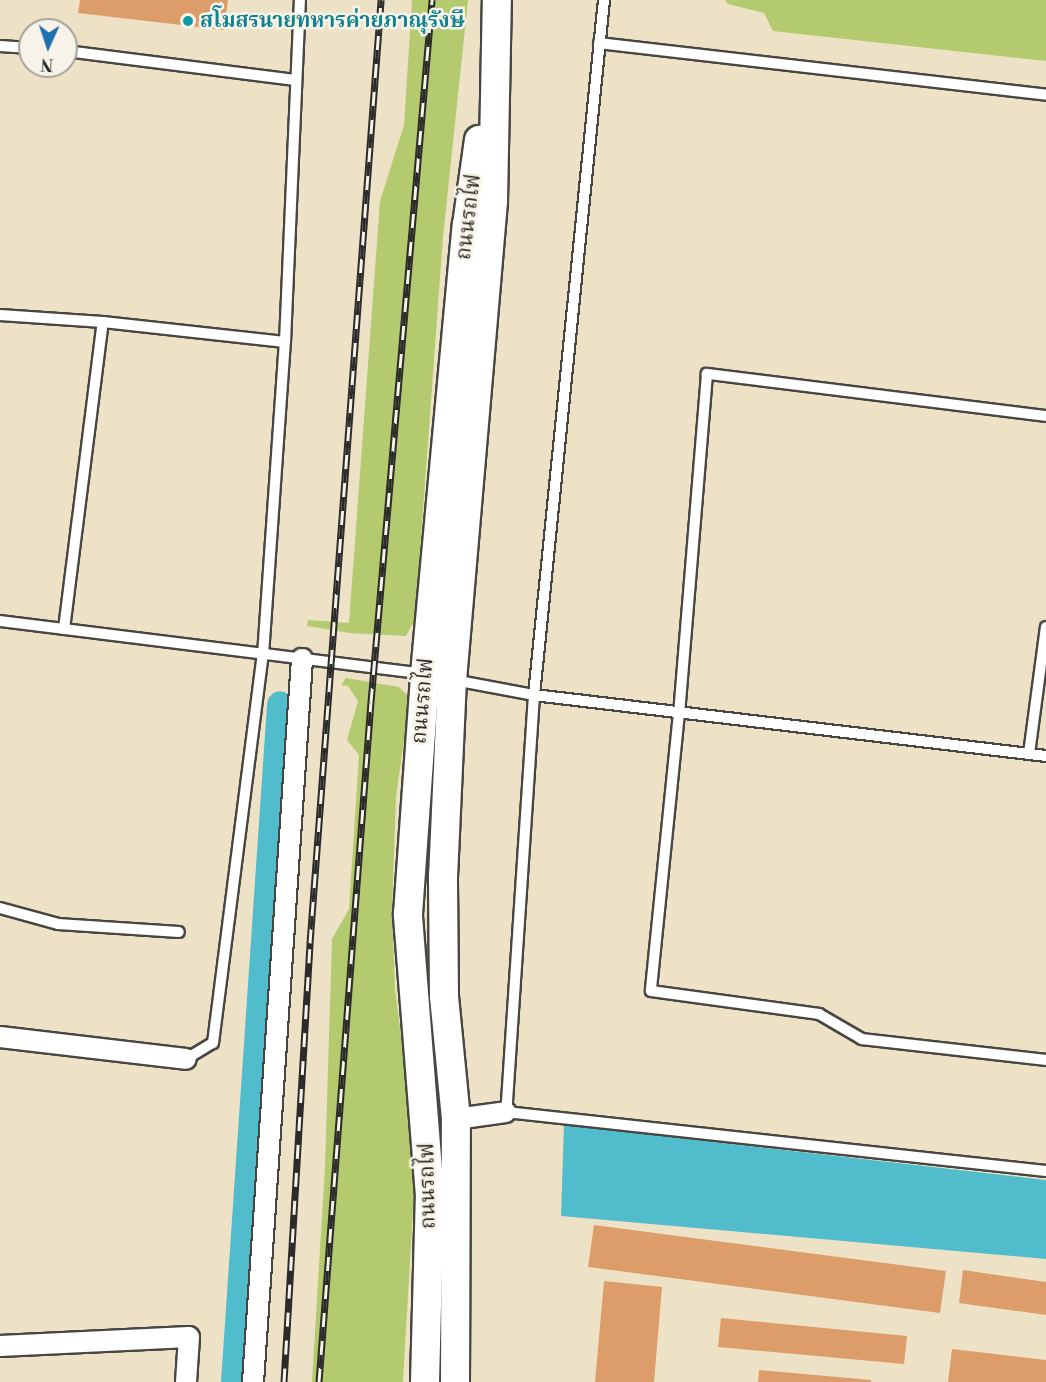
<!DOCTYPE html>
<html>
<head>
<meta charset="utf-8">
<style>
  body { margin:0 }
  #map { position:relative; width:1046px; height:1382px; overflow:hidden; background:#ede2c5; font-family:"Libre Bodoni","Noto Serif Thai",serif }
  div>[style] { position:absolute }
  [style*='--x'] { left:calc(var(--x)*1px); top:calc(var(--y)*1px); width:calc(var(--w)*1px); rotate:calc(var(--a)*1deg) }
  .green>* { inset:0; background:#b4ca6f }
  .water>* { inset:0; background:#51bccc }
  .canal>* { height:26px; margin:-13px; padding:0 13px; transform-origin:13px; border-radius:13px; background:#51bccc }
  .building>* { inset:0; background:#dd9d6b }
  .roads { filter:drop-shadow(2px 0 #484642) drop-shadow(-2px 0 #484642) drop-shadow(0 2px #484642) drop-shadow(0 -2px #484642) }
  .service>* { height:10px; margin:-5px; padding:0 5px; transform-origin:5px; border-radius:5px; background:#fff }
  .minor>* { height:20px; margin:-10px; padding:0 10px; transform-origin:10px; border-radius:10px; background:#fff }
  .secondary>* { height:28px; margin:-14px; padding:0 14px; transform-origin:14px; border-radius:14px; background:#fff }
  .rail>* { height:7px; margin-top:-3.5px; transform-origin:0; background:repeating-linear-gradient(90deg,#f7f3e8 0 14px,#2b2b2b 0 28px); box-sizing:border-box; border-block:2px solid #2b2b2b }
  .dots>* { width:16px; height:16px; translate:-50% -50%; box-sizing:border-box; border:3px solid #f7f3e8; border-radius:50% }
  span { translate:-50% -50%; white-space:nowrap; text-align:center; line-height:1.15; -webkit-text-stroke:5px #f7f3e8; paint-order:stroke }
  .culture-label { font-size:21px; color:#0d838f; font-weight:700 }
  .left { translate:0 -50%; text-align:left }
  .street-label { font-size:21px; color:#2b2b2b }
  .north { position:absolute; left:18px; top:18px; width:60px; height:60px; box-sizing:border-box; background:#f7f3e8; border:2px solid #a5a39c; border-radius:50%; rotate:183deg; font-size:16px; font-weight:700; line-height:24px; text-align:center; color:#2b2b2b }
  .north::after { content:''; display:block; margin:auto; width:21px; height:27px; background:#1f6fb2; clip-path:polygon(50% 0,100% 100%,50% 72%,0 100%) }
</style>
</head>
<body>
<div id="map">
  <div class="green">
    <i style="clip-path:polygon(412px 0,468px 0,443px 237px,415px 619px,406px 636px,350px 633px,307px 626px,308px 620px,349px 623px,380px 201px,404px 125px)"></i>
    <i style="clip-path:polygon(725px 0,1046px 0,1046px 61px,773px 31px,764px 13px,728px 4px)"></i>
    <i style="clip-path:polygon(346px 678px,399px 687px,410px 698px,396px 797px,392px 909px,395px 989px,414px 1138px,414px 1193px,403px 1382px,312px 1382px,325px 1167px,332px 939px,349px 909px,359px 755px,347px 740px,358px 701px,348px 686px,341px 685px)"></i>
  </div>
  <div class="water">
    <i style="clip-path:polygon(564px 1125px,1046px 1180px,1046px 1259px,561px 1216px)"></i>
  </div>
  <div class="canal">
    <i style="--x:234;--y:1382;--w:679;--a:-86.11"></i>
  </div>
  <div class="building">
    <i style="clip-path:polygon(80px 0,228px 0,224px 30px,78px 13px)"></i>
    <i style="clip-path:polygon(594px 1225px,946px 1271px,940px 1313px,588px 1267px)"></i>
    <i style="clip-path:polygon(963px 1270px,1046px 1282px,1046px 1315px,959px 1303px)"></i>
    <i style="clip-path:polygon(604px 1281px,662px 1287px,654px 1382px,595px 1382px)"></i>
    <i style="clip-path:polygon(721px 1318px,907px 1336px,904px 1364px,718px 1347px)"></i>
    <i style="clip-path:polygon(952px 1349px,1046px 1360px,1046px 1382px,948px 1382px)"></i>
    <i style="clip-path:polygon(759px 1370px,871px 1380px,871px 1382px,758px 1382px)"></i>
  </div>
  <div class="roads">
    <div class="service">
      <i style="--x:604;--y:0;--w:699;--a:95.75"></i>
      <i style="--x:534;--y:695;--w:418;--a:93.8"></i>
      <i style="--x:506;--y:1112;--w:543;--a:6.24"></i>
      <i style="--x:599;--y:43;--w:450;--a:6.6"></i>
      <i style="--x:0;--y:46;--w:30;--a:4"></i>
      <i style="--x:66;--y:51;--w:231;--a:7.2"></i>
      <i style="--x:0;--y:315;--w:103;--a:3.9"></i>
      <i style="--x:103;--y:322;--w:183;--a:6.3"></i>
      <i style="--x:1046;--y:416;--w:342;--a:-172.9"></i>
      <i style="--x:707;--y:374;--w:340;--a:94.7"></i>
      <i style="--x:679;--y:713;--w:279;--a:95.8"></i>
      <i style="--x:651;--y:991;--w:170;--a:7.8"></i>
      <i style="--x:819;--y:1014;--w:50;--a:30.2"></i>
      <i style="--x:862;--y:1039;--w:185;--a:6.5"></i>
      <i style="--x:0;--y:621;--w:427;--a:7.1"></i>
      <i style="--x:64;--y:629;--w:309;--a:-82.8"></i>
      <i style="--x:454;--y:680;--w:81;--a:10.6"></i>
      <i style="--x:534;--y:695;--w:516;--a:6.79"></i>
      <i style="--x:1029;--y:754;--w:128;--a:-82.4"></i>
      <i style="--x:0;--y:908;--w:60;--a:15.4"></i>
      <i style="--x:58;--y:924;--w:121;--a:3.8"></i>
      <i style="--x:186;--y:1059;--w:31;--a:-31"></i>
      <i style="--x:213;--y:1043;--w:391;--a:-82.7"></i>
      <i style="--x:263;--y:655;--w:314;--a:-86"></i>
      <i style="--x:285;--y:342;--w:342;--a:-87.5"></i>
    </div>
    <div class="minor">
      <i style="--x:0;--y:1037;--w:187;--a:6.7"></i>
      <i style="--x:456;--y:1119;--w:50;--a:-8"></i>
      <i style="--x:0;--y:1346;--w:189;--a:-2.7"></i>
      <i style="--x:189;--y:1337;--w:45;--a:93.8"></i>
      <i style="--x:253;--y:1382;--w:725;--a:-86.12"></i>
    </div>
    <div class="secondary">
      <i style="--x:425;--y:1382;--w:186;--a:-88.5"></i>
      <i style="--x:430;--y:1196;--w:283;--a:-94.5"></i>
      <i style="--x:408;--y:914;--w:241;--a:-85.9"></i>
      <i style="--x:425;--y:674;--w:451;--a:-84.7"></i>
      <i style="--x:467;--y:225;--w:86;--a:-82"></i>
      <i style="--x:455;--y:1382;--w:263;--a:-89.8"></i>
      <i style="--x:456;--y:1119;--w:123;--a:-95.6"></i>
      <i style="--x:444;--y:997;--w:120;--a:-90.5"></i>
      <i style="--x:443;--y:877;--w:197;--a:-87.4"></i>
      <i style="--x:452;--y:680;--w:481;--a:-85.1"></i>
      <i style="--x:493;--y:201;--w:201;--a:-88.9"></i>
    </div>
  </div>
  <div class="rail">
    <i style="--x:284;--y:1382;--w:440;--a:-86.6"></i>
    <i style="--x:310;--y:943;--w:946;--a:-85.69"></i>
    <i style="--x:319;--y:1382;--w:682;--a:-85.63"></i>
    <i style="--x:371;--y:702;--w:705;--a:-85.03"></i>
  </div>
  <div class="dots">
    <i style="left:188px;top:21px;background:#0f9aa8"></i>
  </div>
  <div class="culture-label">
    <span class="left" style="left:200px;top:21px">สโมสรนายทหารค่ายภาณุรังษี</span>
  </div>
  <div class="street-label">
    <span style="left:469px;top:217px;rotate:-83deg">ถนนรถไฟ</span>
    <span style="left:423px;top:701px;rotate:-85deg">ถนนรถไฟ</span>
    <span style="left:428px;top:1186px;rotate:-91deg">ถนนรถไฟ</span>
  </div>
  <div class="north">N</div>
</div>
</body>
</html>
